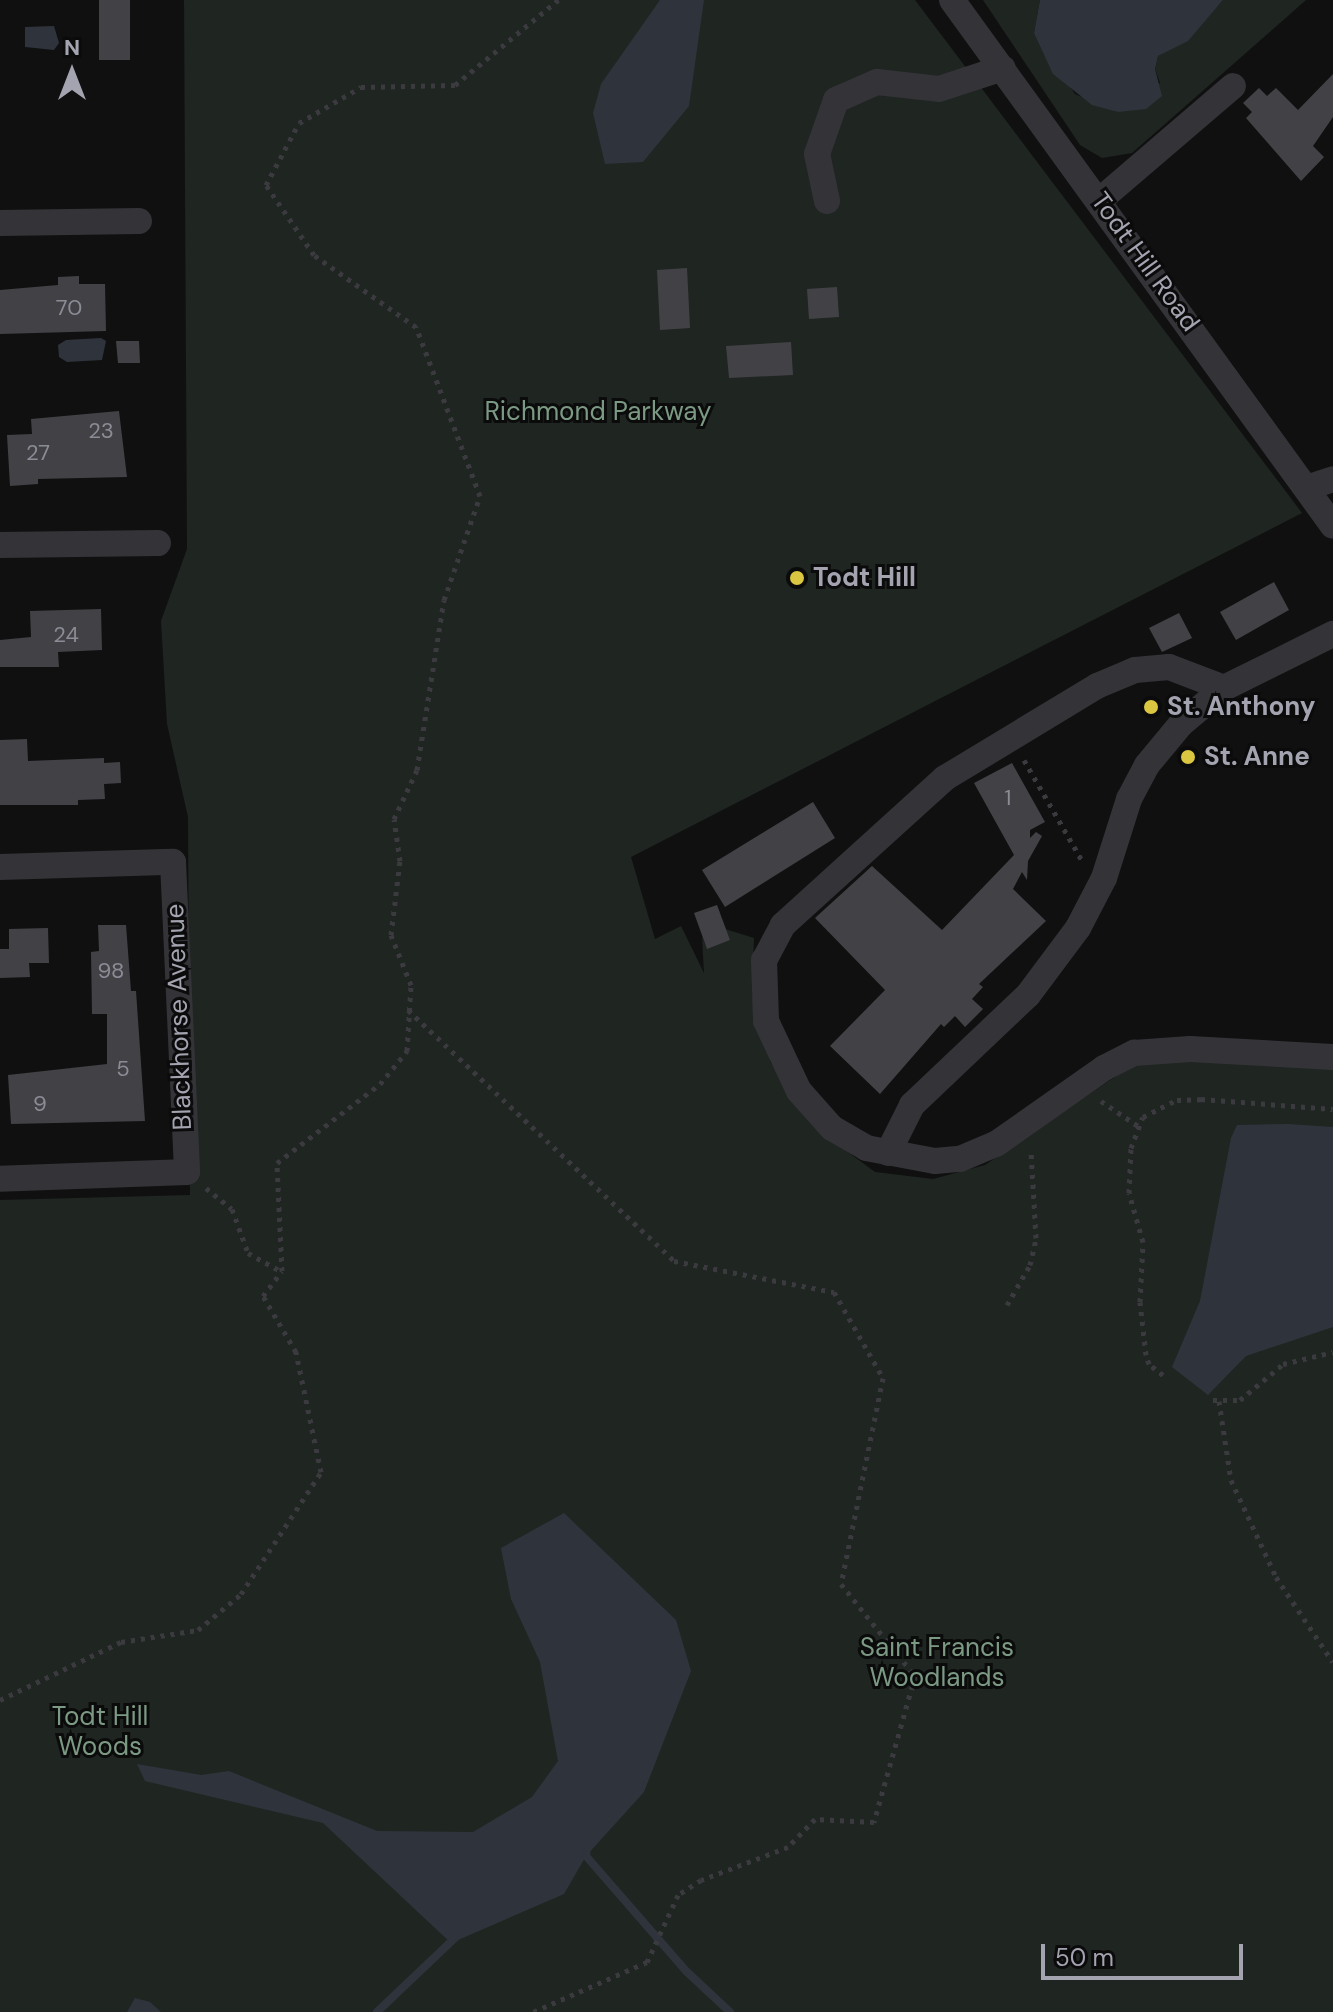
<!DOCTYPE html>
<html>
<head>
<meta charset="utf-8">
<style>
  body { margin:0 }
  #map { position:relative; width:1333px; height:2012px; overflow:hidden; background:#101011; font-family:"DM Sans",sans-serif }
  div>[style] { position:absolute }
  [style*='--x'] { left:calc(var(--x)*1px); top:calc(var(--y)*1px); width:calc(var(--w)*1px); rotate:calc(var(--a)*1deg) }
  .green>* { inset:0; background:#1f2521 }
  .water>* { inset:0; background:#2f343c }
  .stream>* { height:8px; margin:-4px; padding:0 4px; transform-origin:4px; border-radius:4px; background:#2f343c }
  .building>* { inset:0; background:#424246 }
  .path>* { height:5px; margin-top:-2.5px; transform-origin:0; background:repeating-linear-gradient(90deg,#3a3a3f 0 4px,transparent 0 10px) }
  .minor>* { height:26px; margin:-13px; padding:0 13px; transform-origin:13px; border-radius:13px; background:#343438 }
  .dots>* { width:22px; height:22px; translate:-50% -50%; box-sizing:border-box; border:4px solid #0b0b0c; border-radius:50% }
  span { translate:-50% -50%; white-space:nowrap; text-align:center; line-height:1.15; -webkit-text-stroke:6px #0b0b0c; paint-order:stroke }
  .number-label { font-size:22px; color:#8b8c96 }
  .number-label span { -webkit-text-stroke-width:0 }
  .street-label { font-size:26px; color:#a3a4b0 }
  .park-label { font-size:26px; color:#7c9984 }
  .poi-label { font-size:26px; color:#a3a4b0; font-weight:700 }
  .left { translate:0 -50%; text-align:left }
  .north { position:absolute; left:32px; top:32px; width:80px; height:80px; -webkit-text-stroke:6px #0b0b0c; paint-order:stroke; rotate:0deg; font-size:22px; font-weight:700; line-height:32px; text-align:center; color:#a3a4b0 }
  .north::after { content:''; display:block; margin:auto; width:28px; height:36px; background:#a3a4b0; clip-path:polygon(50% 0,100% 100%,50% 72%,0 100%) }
  .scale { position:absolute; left:1041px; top:1944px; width:202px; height:36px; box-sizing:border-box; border:4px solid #a3a4b0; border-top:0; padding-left:10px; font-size:24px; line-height:28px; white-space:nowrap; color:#a3a4b0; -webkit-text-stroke:6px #0b0b0c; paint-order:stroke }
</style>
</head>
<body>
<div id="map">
  <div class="green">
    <i style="clip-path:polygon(184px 0,915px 0,1302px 513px,631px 857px,655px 939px,681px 926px,704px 973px,702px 937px,707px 948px,729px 940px,725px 929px,754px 938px,752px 994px,771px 1063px,814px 1127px,875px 1172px,933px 1179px,985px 1165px,1134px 1064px,1170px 1060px,1333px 1068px,1333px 2012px,0 2012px,0 1200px,190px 1195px,188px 817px,167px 724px,161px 621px,187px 549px)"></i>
    <i style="clip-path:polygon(983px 0,1040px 0,1034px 33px,1075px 94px,1118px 112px,1160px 83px,1155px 69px,1158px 56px,1188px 40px,1223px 0,1306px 0,1132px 153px,1102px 158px,1080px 145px)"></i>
  </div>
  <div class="water">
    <i style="clip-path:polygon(660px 0,704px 0,689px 106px,643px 162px,605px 164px,593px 113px,601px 84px)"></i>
    <i style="clip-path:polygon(1040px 0,1223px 0,1188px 41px,1158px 56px,1155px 69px,1162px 96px,1146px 109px,1118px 112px,1092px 105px,1053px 74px,1034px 33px)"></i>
    <i style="clip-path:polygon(54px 26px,59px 43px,54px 50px,25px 47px,25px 27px)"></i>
    <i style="clip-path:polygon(101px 338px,106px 341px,102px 360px,67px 362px,59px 357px,58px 345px,66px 340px)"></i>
    <i style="clip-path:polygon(1288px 1124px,1333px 1127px,1333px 1327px,1246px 1356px,1208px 1395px,1172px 1367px,1200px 1301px,1231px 1138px,1237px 1125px)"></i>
    <i style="clip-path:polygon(564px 1513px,676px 1620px,691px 1671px,644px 1792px,586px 1856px,564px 1894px,451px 1943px,323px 1823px,145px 1781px,137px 1764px,201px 1775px,229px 1771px,377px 1831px,473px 1832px,532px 1797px,558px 1761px,540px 1662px,511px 1599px,501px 1548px)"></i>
    <i style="clip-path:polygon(135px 1998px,150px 2002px,161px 2012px,127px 2012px)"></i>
  </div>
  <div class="stream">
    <i style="--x:587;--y:1845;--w:11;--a:95"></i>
    <i style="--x:586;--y:1856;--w:152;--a:49"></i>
    <i style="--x:686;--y:1971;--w:60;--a:43"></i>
    <i style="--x:377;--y:2012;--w:109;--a:-43.5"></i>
  </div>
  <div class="building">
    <i style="clip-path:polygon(99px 0,130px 0,130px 60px,99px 60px)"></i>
    <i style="clip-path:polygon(1333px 74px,1333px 117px,1313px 146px,1324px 157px,1301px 181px,1246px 118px,1252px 112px,1243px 103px,1259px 88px,1267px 96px,1276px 88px,1298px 110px)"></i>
    <i style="clip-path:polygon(687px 268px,690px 328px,660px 330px,657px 270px)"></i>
    <i style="clip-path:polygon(79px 276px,79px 284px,105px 284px,106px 331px,0 334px,0 290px,58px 285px,58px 277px)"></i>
    <i style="clip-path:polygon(837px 287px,839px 317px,809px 319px,807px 289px)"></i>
    <i style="clip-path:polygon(116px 341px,139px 341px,140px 363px,118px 363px)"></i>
    <i style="clip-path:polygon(791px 342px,793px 375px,729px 378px,726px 346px)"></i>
    <i style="clip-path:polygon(119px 411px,127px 477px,38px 479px,38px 484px,10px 486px,7px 435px,32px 434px,31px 419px)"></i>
    <i style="clip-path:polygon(1274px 582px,1289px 610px,1236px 640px,1220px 612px)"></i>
    <i style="clip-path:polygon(101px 609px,102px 650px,58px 652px,59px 667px,0 667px,0 640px,31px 637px,30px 611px)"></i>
    <i style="clip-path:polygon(1179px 613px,1192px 638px,1162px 652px,1149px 628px)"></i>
    <i style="clip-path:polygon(27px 739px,28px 761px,104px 758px,104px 763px,120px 762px,121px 783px,104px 784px,105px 799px,78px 800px,78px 805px,0 805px,0 740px)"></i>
    <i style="clip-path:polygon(1012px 763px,1045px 822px,1030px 830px,1030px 838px,1036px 832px,1042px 836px,1028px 861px,1027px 880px,1022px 872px,1013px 889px,1046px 921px,979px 984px,983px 987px,972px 999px,983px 1009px,965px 1027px,955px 1016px,944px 1027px,941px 1024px,880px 1094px,830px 1046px,885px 990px,815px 918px,872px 866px,942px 930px,1014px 855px,974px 783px)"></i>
    <i style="clip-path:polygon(813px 802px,835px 838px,725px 907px,702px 870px)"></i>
    <i style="clip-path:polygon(717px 905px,730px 940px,707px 949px,694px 913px)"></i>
    <i style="clip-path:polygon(98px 925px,126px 925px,131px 991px,136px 991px,145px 1121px,11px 1124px,8px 1075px,107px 1064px,107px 1014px,92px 1014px,91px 952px,99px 951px)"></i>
    <i style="clip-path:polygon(48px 928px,49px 963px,29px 963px,30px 977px,0 978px,0 949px,9px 949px,9px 929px)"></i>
  </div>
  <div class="path">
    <i style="--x:1024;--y:760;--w:118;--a:60"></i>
    <i style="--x:408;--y:1010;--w:366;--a:43.3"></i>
    <i style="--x:674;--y:1261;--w:163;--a:11"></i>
    <i style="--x:834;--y:1292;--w:99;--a:60.3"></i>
    <i style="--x:883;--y:1378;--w:210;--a:101.5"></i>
    <i style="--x:841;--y:1584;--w:118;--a:51.2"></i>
    <i style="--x:915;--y:1676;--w:152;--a:105.7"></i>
    <i style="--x:874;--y:1822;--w:59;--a:-177.1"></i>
    <i style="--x:815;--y:1819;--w:39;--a:134"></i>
    <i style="--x:788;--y:1847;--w:93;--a:159.2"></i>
    <i style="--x:701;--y:1880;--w:27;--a:147"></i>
    <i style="--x:678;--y:1895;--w:74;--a:114.8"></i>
    <i style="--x:647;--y:1962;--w:124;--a:156.3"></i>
    <i style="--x:1101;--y:1101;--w:45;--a:34"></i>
    <i style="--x:206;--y:1188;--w:33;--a:39"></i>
    <i style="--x:232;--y:1209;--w:47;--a:70"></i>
    <i style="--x:248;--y:1253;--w:38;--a:29"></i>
    <i style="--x:1007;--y:1305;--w:46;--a:-60.1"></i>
    <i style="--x:1030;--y:1265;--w:28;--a:-77"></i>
    <i style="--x:1036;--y:1238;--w:86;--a:-93.3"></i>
    <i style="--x:1163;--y:1375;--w:18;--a:-142"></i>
    <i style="--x:1149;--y:1364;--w:9;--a:-108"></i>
    <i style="--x:1146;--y:1355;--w:53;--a:-96.5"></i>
    <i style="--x:1140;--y:1302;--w:60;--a:-87.1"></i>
    <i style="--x:1143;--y:1242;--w:51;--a:-105.9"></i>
    <i style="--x:1129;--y:1193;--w:45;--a:-87.5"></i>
    <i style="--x:1131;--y:1148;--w:33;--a:-69"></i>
    <i style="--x:1143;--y:1117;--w:38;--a:-27"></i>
    <i style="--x:1177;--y:1100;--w:24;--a:-2"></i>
    <i style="--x:1201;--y:1099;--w:132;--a:4.3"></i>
    <i style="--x:1213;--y:1400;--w:27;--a:0"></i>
    <i style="--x:1240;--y:1400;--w:56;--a:-39.9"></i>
    <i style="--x:1283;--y:1364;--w:51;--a:-13.5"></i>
    <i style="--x:1219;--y:1401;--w:80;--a:81.4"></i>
    <i style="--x:1231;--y:1480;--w:107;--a:65.1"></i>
    <i style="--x:1276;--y:1577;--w:102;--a:56.2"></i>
    <i style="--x:0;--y:1700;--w:134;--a:-25.6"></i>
    <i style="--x:121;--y:1642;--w:78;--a:-8.9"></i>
    <i style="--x:198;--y:1630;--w:56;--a:-39.9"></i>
    <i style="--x:241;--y:1594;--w:146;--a:-56.7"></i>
    <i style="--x:321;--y:1472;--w:123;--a:-101.8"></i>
    <i style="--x:296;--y:1352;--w:65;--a:-120.5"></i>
    <i style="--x:263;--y:1296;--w:31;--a:-53"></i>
    <i style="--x:282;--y:1271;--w:108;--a:-92.7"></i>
    <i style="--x:277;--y:1163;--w:130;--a:-37.5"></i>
    <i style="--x:380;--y:1084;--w:43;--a:-50.7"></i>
    <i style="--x:407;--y:1051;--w:66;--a:-86.5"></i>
    <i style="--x:411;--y:985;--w:54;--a:-111.8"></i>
    <i style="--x:391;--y:935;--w:75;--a:-83.1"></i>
    <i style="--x:400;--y:861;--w:42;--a:-98.1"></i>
    <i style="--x:394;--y:819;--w:54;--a:-64.9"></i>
    <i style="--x:417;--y:770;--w:172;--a:-81"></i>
    <i style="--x:444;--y:600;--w:110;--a:-70.9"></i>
    <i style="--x:480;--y:496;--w:181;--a:-110.7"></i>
    <i style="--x:416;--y:327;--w:125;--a:-144.8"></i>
    <i style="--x:314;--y:255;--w:85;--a:-124.4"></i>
    <i style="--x:266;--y:185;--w:70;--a:-62"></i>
    <i style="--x:299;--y:123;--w:72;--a:-30.1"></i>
    <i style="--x:361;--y:87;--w:94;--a:-1.2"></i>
    <i style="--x:455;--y:85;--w:134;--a:-39.5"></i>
  </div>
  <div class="minor">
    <i style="--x:952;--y:0;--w:649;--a:54.08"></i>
    <i style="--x:1100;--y:200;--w:175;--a:-40.6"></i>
    <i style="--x:827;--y:201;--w:48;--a:-102"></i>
    <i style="--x:817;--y:154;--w:57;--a:-70.6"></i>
    <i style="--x:836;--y:100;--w:45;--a:-23.7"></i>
    <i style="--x:877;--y:82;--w:62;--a:6.4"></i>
    <i style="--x:939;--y:89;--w:67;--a:-18.2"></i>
    <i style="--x:0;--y:223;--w:139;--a:-0.8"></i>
    <i style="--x:1309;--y:487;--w:25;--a:-18"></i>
    <i style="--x:0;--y:545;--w:158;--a:-0.7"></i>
    <i style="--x:1224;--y:688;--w:59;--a:-159.1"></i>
    <i style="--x:1169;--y:667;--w:34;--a:175"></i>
    <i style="--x:1135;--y:670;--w:41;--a:157.2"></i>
    <i style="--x:1097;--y:686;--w:178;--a:148.8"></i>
    <i style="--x:945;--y:778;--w:219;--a:137.8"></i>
    <i style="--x:783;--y:925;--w:40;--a:118"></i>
    <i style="--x:764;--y:960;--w:61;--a:88.1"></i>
    <i style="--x:766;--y:1021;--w:77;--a:64.8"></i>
    <i style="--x:799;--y:1091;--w:50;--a:48.3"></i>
    <i style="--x:832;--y:1128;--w:39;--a:30"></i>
    <i style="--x:866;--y:1148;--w:70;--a:10.7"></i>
    <i style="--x:935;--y:1161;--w:25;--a:-5"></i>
    <i style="--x:960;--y:1159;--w:39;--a:-23"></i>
    <i style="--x:996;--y:1144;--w:132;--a:-35.1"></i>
    <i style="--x:1104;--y:1068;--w:34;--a:-27"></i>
    <i style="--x:1134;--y:1053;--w:56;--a:-4.1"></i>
    <i style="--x:1190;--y:1049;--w:143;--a:3.2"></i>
    <i style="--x:0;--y:867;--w:173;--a:-1.7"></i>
    <i style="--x:173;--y:862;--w:310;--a:87.4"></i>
    <i style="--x:187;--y:1172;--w:187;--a:177.9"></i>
    <i style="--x:888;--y:1153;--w:54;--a:-63.4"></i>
    <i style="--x:912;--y:1105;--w:160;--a:-43.5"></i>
    <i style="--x:1028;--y:995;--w:84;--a:-53.3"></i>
    <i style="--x:1078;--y:928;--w:56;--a:-62.5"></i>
    <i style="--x:1104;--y:878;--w:83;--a:-72.4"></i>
    <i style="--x:1129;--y:799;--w:38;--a:-62"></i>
    <i style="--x:1147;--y:765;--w:53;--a:-50.3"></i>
    <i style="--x:1181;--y:724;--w:56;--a:-39.9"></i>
    <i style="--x:1224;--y:688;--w:122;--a:-26.4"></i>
  </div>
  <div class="dots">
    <i style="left:797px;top:578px;background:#dac640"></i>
    <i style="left:1151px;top:707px;background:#dac640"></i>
    <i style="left:1188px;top:757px;background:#dac640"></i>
  </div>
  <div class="number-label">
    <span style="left:69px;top:308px">70</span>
    <span style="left:101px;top:431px">23</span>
    <span style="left:38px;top:453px">27</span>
    <span style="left:66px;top:635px">24</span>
    <span style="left:1008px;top:798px">1</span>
    <span style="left:111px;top:971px">98</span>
    <span style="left:123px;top:1069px">5</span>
    <span style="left:40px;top:1104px">9</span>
  </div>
  <div class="street-label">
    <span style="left:1145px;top:262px;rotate:54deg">Todt Hill Road</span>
    <span style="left:179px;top:1017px;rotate:-92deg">Blackhorse Avenue</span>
  </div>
  <div class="park-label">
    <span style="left:598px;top:412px">Richmond Parkway</span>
    <span style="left:937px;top:1663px">Saint Francis<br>Woodlands</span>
    <span style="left:100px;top:1732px">Todt Hill<br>Woods</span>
  </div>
  <div class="poi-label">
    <span class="left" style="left:813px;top:578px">Todt Hill</span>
    <span class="left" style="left:1167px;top:707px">St. Anthony</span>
    <span class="left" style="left:1204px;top:757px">St. Anne</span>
  </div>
  <div class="north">N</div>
  <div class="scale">50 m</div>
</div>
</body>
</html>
